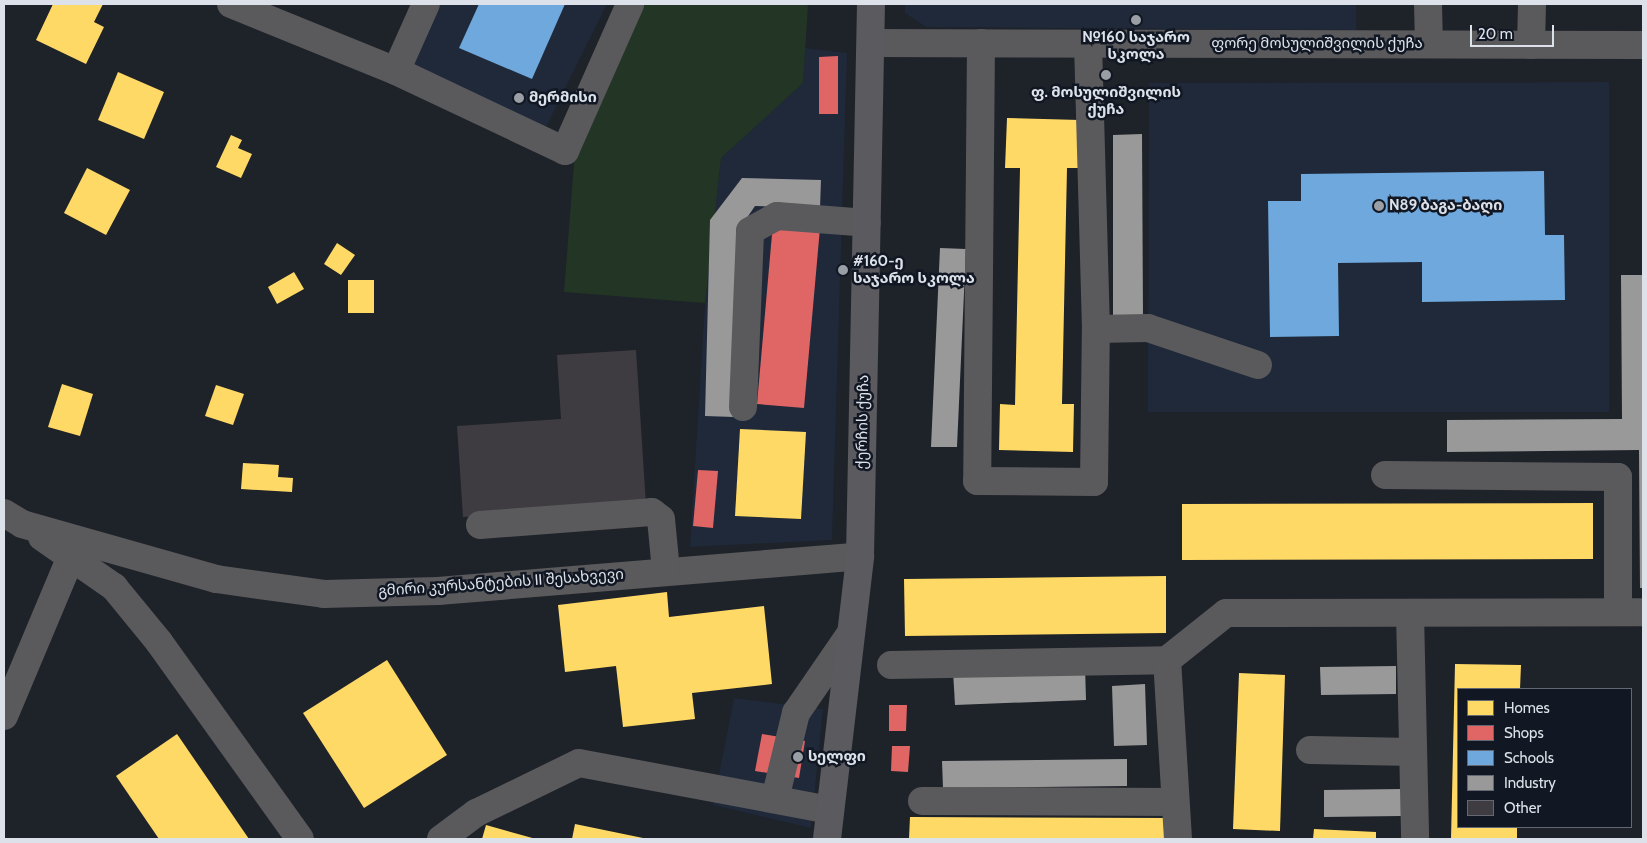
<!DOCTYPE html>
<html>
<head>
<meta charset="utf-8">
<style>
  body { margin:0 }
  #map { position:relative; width:1647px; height:843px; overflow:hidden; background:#1e2229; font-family:Cabin,"Noto Sans Georgian",sans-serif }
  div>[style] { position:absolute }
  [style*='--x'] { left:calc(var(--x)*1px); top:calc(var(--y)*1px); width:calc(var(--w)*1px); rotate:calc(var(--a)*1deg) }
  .built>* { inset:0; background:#1f2939 }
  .green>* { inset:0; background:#233626 }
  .homes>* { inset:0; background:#ffd966 }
  .shops>* { inset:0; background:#e06666 }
  .schools>* { inset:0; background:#6fa8dc }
  .industry>* { inset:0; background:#999 }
  .building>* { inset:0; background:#3f3c41 }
  .minor>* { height:28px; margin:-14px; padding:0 14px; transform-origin:14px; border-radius:14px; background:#5a595c }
  .major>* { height:28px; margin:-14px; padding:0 14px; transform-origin:14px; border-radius:14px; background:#5a5a5f }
  .dots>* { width:14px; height:14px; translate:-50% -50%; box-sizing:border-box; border:2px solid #111723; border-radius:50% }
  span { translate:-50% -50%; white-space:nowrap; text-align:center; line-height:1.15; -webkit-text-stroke:5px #111723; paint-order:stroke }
  .poi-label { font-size:15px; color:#dde2ea; font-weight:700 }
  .left { translate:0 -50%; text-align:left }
  .street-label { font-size:15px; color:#dde2ea }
  .frame { position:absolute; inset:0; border:5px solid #dde2ea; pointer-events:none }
  .legend { position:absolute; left:1457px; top:688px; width:175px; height:140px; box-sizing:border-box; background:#111723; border:1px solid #636873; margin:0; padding:6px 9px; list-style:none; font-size:15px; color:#dde2ea }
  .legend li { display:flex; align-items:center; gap:10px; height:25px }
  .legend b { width:25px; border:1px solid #636873 }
  .scale { position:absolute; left:1470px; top:25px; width:84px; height:22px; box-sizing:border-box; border:2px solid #dde2ea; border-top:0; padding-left:6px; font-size:15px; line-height:18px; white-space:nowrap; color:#dde2ea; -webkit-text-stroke:4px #111723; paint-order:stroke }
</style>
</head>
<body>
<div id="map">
  <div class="built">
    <i style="clip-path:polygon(438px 4px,607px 4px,545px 129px,411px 66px)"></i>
    <i style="clip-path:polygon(905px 4px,1356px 4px,1356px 30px,926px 27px,905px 13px)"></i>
    <i style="clip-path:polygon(805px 48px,847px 53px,832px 540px,690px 547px,705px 303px,721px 158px,803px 83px)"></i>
    <i style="clip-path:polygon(1609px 82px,1609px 412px,1148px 412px,1149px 83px)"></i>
    <i style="clip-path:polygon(734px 698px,823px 709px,811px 828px,713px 805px)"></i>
  </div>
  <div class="green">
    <i style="clip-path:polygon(637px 4px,808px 4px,803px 83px,721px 158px,705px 303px,564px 292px,575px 152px)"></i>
  </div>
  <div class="homes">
    <i style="clip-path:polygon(53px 4px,103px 4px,94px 22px,104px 27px,86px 64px,36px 40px)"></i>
    <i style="clip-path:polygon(118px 72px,164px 92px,144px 139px,98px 120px)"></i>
    <i style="clip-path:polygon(1007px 118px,1080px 120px,1079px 168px,1067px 168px,1062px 404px,1074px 404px,1073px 452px,999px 450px,1000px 404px,1015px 405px,1020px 168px,1005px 168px)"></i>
    <i style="clip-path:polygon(231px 135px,242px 140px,238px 148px,252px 154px,241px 178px,216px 167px)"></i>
    <i style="clip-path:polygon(87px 168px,130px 190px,106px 235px,64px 213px)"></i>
    <i style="clip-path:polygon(337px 243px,355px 255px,341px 275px,324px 264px)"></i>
    <i style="clip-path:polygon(294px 272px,304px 289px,277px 304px,268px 287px)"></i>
    <i style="clip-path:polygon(348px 280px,374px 280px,374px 313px,348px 313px)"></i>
    <i style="clip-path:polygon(62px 384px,93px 394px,80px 436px,48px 427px)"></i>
    <i style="clip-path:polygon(216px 385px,244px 394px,233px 425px,205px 416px)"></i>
    <i style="clip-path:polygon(740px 429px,806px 432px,801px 519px,735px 516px)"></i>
    <i style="clip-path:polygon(243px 463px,279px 465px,278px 477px,293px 478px,292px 492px,241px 489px)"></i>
    <i style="clip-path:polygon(1593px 503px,1593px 559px,1182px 560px,1182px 504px)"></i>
    <i style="clip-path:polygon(1166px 576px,1166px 633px,905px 636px,904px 579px)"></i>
    <i style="clip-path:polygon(667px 592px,669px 617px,764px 606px,772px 684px,692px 693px,695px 719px,623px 727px,616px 666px,565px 672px,558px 605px)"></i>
    <i style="clip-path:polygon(387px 660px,447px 755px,364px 808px,303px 713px)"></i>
    <i style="clip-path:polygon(1455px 664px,1521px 665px,1520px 689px,1458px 689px,1458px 827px,1517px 827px,1517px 839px,1451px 839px)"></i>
    <i style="clip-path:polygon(1239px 673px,1285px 675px,1280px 831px,1233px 829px)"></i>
    <i style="clip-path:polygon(177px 734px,249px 839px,159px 839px,116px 776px)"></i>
    <i style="clip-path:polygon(910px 817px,1167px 818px,1167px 839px,909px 839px)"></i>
    <i style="clip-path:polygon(575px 824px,643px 838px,643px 839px,572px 839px)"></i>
    <i style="clip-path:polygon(486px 825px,536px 839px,482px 839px)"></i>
    <i style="clip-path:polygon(1314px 829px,1376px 832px,1376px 839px,1313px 839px)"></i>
  </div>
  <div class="shops">
    <i style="clip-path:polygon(838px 56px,838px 114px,819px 114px,819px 57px)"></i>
    <i style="clip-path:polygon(773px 223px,820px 228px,804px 408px,757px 404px)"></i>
    <i style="clip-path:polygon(698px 470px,718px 471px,713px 528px,693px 526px)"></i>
    <i style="clip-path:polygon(889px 705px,907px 705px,906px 731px,889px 731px)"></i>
    <i style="clip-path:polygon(762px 734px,805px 741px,799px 778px,755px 771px)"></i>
    <i style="clip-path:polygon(892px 746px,910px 746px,908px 772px,891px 771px)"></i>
  </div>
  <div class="schools">
    <i style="clip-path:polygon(479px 4px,565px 4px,532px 79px,459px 48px)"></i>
    <i style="clip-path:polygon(1544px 171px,1545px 235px,1564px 235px,1565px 300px,1422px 302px,1422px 262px,1338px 263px,1339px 336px,1270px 337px,1268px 201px,1301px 201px,1301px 174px)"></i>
  </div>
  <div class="industry">
    <i style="clip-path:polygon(1142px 134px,1143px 318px,1113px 318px,1113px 135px)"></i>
    <i style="clip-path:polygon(742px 178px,821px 180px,820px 208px,755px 206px,738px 231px,734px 417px,705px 416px,710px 220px)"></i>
    <i style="clip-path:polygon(940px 248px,966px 249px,957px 447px,931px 447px)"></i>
    <i style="clip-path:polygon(1621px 275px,1643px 275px,1643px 588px,1640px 588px,1639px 450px,1447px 452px,1447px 420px,1622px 419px)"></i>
    <i style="clip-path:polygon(1085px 666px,1086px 700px,955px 705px,953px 671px)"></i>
    <i style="clip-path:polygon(1396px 666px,1396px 694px,1321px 695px,1320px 667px)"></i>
    <i style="clip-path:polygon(1145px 684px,1147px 745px,1114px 746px,1112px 686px)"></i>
    <i style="clip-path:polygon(1127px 759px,1127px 786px,943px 788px,942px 761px)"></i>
    <i style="clip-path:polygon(1402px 789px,1401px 816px,1324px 817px,1324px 790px)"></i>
  </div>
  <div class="building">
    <i style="clip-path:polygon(636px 350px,646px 505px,463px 517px,457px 426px,561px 419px,557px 355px)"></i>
  </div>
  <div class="minor">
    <i style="--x:231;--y:4;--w:178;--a:22.1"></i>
    <i style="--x:396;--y:71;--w:187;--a:25.3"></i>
    <i style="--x:565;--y:151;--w:161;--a:-66.1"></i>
    <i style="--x:1428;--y:4;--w:40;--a:88.6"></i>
    <i style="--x:871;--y:43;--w:772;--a:0.15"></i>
    <i style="--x:981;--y:43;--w:438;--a:90.5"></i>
    <i style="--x:977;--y:481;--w:117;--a:0.5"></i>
    <i style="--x:1094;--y:482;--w:153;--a:-89.3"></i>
    <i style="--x:1088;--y:43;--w:286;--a:88.4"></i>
    <i style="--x:1096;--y:329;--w:52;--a:-1.1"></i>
    <i style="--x:1148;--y:328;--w:116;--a:18.6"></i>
    <i style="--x:1531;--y:45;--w:41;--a:-88.6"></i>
    <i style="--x:396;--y:71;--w:73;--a:-65.9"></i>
    <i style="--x:743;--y:407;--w:176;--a:-87.7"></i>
    <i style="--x:750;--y:231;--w:31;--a:-29"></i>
    <i style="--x:777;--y:216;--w:90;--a:4.4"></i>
    <i style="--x:1385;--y:475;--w:233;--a:0.5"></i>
    <i style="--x:1618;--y:477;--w:135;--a:90"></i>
    <i style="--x:4;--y:513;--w:21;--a:31"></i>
    <i style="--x:22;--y:524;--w:202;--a:15.8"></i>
    <i style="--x:216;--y:579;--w:109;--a:7.9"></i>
    <i style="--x:324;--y:594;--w:114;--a:-1.5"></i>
    <i style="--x:438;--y:591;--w:423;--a:-4.7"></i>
    <i style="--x:480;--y:525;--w:172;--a:-4.3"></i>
    <i style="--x:652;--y:512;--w:11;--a:38"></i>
    <i style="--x:661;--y:519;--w:52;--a:84.5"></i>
    <i style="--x:42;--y:537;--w:88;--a:34.8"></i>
    <i style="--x:114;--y:587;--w:71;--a:50.7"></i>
    <i style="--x:159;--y:642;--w:242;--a:54.4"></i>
    <i style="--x:1410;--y:613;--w:226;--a:88.7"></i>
    <i style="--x:891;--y:665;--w:276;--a:-1"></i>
    <i style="--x:4;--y:716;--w:173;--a:-67.2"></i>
    <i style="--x:1310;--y:750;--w:103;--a:1.1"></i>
    <i style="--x:775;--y:799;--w:89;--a:-76.3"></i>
    <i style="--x:796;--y:713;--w:96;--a:-55.6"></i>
    <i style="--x:922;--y:801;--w:253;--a:0.2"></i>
    <i style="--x:441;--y:839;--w:44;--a:-36.6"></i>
    <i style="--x:476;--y:813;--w:114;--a:-25.9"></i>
    <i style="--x:579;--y:763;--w:255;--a:10.6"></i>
    <i style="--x:1178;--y:839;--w:179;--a:-93.5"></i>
    <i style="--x:1167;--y:660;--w:75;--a:-38.5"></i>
    <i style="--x:1226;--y:613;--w:417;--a:-0.1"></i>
  </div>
  <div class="major">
    <i style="--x:827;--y:839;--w:285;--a:-83.3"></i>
    <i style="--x:860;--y:556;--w:552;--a:-88.86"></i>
  </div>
  <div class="dots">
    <i style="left:1136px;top:20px;background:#9a9fa6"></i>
    <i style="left:1106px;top:75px;background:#9a9fa6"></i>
    <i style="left:519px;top:98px;background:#9a9fa6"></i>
    <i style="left:1379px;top:206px;background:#9a9fa6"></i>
    <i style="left:843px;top:270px;background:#9a9fa6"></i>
    <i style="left:798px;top:757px;background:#9a9fa6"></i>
  </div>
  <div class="poi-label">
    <span style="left:1136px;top:46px">№160 საჯარო<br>სკოლა</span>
    <span style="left:1106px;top:101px">ფ. მოსულიშვილის<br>ქუჩა</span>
    <span class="left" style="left:529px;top:98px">მერმისი</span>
    <span class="left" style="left:1389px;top:206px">N89 ბაგა-ბაღი</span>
    <span class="left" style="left:853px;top:270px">#160-ე<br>საჯარო სკოლა</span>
    <span class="left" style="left:808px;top:757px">სელფი</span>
  </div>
  <div class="street-label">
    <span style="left:1317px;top:44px">ფორე მოსულიშვილის ქუჩა</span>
    <span style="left:863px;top:422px;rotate:-89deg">ქერჩის ქუჩა</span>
    <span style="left:501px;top:583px;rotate:-4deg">გმირი კურსანტების II შესახვევი</span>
  </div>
  <div class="frame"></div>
  <ul class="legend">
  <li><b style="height:14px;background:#ffd966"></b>Homes</li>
  <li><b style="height:14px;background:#e06666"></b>Shops</li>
  <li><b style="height:14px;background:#6fa8dc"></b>Schools</li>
  <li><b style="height:14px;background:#999"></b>Industry</li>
  <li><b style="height:14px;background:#3f3c41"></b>Other</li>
  </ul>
  <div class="scale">20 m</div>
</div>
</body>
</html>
